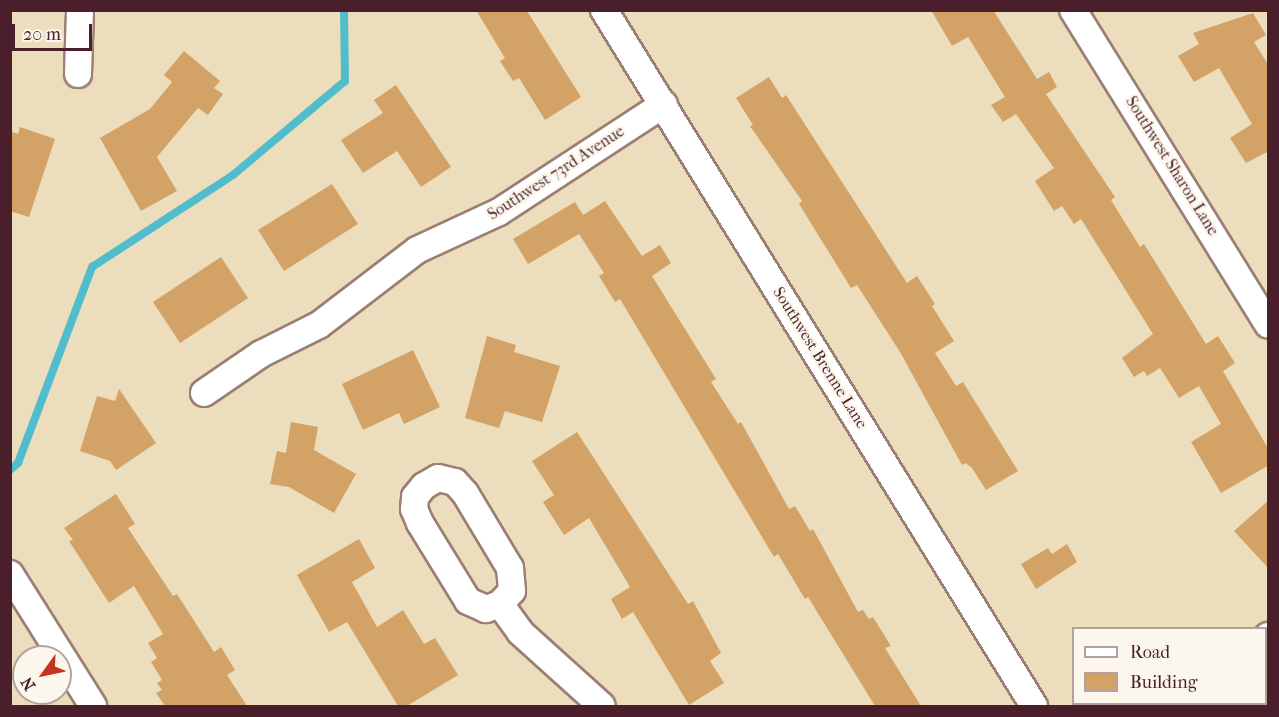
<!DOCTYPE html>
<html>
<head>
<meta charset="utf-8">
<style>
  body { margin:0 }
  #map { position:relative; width:1279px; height:717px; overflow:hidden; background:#ecdebc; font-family:"IM FELL French Canon",serif }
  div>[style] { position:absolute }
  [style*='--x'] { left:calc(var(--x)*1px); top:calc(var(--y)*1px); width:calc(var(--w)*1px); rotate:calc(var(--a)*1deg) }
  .stream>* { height:8px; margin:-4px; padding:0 4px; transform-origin:4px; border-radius:4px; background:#51bdcc }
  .building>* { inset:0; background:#d3a266 }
  .roads { filter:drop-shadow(2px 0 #9b7e74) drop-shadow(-2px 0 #9b7e74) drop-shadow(0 2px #9b7e74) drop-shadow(0 -2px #9b7e74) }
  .street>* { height:26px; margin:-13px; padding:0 13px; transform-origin:13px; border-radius:13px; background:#fff }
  span { translate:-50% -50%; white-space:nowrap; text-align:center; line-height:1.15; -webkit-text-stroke:5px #fbf7ec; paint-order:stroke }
  .street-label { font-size:16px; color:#4a1f2b }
  .frame { position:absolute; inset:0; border:12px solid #4a1f2b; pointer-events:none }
  .legend { position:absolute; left:1072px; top:627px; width:195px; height:78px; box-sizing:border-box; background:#fbf7ec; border:2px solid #b4a19f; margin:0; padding:8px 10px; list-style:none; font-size:18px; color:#4a1f2b }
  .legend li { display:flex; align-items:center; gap:12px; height:30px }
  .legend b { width:30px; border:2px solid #b4a19f }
  .north { position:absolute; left:12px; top:645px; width:60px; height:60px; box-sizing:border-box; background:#fbf7ec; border:2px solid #b4a19f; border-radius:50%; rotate:237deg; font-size:16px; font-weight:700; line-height:24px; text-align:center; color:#4a1f2b }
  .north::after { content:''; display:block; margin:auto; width:21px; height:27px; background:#c8321e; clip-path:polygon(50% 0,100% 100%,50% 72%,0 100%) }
  .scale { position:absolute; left:12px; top:24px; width:80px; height:27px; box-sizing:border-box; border:3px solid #4a1f2b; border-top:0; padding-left:8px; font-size:18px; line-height:21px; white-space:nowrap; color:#4a1f2b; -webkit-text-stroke:4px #fbf7ec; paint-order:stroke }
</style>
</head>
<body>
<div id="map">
  <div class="stream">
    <i style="--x:10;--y:470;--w:11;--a:-41"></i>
    <i style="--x:18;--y:463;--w:210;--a:-69.3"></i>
    <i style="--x:92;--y:267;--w:168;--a:-33.1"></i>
    <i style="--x:233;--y:175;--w:146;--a:-40"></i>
    <i style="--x:345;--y:81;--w:71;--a:-90.8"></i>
  </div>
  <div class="building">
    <i style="clip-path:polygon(476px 10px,527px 11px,581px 97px,545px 120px,519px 78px,513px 81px,500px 61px,505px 58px)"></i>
    <i style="clip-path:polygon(931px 10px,993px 10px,1037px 79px,1049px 72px,1057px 87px,1046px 94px,1115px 197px,1111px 200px,1140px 247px,1144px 244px,1206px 344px,1218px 336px,1235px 363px,1223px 371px,1269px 450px,1269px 465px,1221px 493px,1191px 442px,1221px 424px,1199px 386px,1179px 398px,1160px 368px,1147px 376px,1144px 371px,1134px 377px,1122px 358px,1153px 334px,1081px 219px,1074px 224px,1062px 206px,1054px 211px,1035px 181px,1054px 168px,1016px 114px,1003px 122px,991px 105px,1005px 97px,968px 37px,952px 46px)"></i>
    <i style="clip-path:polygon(1253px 13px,1266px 35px,1254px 42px,1269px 66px,1269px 151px,1246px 163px,1230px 138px,1252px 124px,1219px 68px,1194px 82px,1178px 56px,1199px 44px,1193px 33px)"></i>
    <i style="clip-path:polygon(184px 51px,220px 81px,214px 88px,223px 94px,208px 115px,198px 108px,157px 157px,177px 191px,141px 211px,100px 138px,150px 109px,172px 82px,164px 75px)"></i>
    <i style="clip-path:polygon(769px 77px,782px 98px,786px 95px,907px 283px,917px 276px,935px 304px,932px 306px,954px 341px,935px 353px,956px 386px,963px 382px,1018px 471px,986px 490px,972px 468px,966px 463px,962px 465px,900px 352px,857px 285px,851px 288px,799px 204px,802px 201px,750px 126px,753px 125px,736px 98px)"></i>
    <i style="clip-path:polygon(396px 85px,451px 167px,421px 187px,397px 151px,363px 173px,341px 140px,383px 113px,374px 100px)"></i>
    <i style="clip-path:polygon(20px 127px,55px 139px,29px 217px,10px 211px,10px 131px,18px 134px)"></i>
    <i style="clip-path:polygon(332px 184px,358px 224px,284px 271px,258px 230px)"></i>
    <i style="clip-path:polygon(605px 201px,642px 256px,660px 245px,671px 263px,652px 276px,716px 379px,711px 382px,738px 424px,741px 422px,789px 509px,795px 506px,810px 531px,813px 529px,858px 612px,863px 610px,869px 619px,873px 617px,891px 646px,885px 648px,921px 706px,875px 706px,808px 597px,805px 599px,778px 554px,774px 557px,620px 299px,615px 302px,599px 276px,604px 273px,579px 234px,528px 264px,513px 239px,575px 202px,583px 215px)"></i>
    <i style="clip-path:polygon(221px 257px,248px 298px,180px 343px,153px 302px)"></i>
    <i style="clip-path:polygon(487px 336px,516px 345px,514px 352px,560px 366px,542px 422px,505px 411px,499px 428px,465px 418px)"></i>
    <i style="clip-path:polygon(413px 350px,440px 407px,404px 424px,399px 413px,363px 430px,342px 384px)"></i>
    <i style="clip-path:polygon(119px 389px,156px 443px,116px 470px,110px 461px,80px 451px,97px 396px,115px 401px)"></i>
    <i style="clip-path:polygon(291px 422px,318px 427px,314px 450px,356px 474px,334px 513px,289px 487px,270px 484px,277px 451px,286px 453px)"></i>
    <i style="clip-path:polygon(577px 432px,688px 604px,693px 601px,721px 653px,710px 661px,724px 683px,689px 705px,633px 612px,622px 619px,611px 599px,630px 587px,589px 518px,564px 535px,543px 502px,554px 495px,532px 461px)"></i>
    <i style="clip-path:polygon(116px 494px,135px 524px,128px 528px,173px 596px,177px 594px,214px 652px,221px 647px,235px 670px,227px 675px,247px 706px,165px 706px,156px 693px,162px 690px,157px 683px,162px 680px,151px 662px,157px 658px,148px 643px,163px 634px,134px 586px,109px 603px,69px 541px,73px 540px,64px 528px)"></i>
    <i style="clip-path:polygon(1269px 500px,1269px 569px,1234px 531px)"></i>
    <i style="clip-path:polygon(359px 539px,375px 568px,352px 582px,377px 627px,403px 610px,424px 644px,435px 638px,458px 675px,407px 706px,398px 706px,347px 622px,329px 632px,297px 575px)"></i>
    <i style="clip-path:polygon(1067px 544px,1077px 562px,1036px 589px,1021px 564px,1048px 548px,1052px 554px)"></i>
  </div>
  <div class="roads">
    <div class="street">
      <i style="--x:604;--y:10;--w:818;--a:58.29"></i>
      <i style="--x:1073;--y:10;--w:370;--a:58.2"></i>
      <i style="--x:78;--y:74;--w:64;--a:-88.2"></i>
      <i style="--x:204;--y:393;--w:69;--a:-34.4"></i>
      <i style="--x:261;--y:354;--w:65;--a:-26.6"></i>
      <i style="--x:319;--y:325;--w:123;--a:-37.4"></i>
      <i style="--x:417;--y:250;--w:90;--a:-24.9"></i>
      <i style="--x:499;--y:212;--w:197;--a:-33.2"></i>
      <i style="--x:438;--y:478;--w:17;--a:13"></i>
      <i style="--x:455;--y:482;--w:15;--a:48"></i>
      <i style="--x:465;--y:493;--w:87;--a:59"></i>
      <i style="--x:510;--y:568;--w:23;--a:85"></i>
      <i style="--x:512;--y:591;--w:18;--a:133"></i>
      <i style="--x:500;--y:604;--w:15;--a:160"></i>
      <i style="--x:486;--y:609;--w:20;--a:-156"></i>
      <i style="--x:468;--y:601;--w:92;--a:-121.6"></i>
      <i style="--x:420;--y:523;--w:15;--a:-113"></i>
      <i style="--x:414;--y:509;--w:12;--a:-85"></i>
      <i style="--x:415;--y:497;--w:14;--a:-51"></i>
      <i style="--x:424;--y:486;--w:16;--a:-30"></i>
      <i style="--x:10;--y:574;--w:156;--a:57.8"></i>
      <i style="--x:500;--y:604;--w:34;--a:54"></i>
      <i style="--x:520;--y:632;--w:110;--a:42.1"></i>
      <i style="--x:1266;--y:638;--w:3;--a:-45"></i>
      <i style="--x:1161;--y:706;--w:5;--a:-22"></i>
    </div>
  </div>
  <div class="street-label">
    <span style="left:1172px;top:166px;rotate:58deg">Southwest Sharon Lane</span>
    <span style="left:556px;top:173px;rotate:-33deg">Southwest 73rd Avenue</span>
    <span style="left:820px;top:358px;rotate:58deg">Southwest Brenne Lane</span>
  </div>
  <div class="frame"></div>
  <ul class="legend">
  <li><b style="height:8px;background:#fff"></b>Road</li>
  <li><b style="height:16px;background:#d3a266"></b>Building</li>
  </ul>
  <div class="north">N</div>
  <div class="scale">20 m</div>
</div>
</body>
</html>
